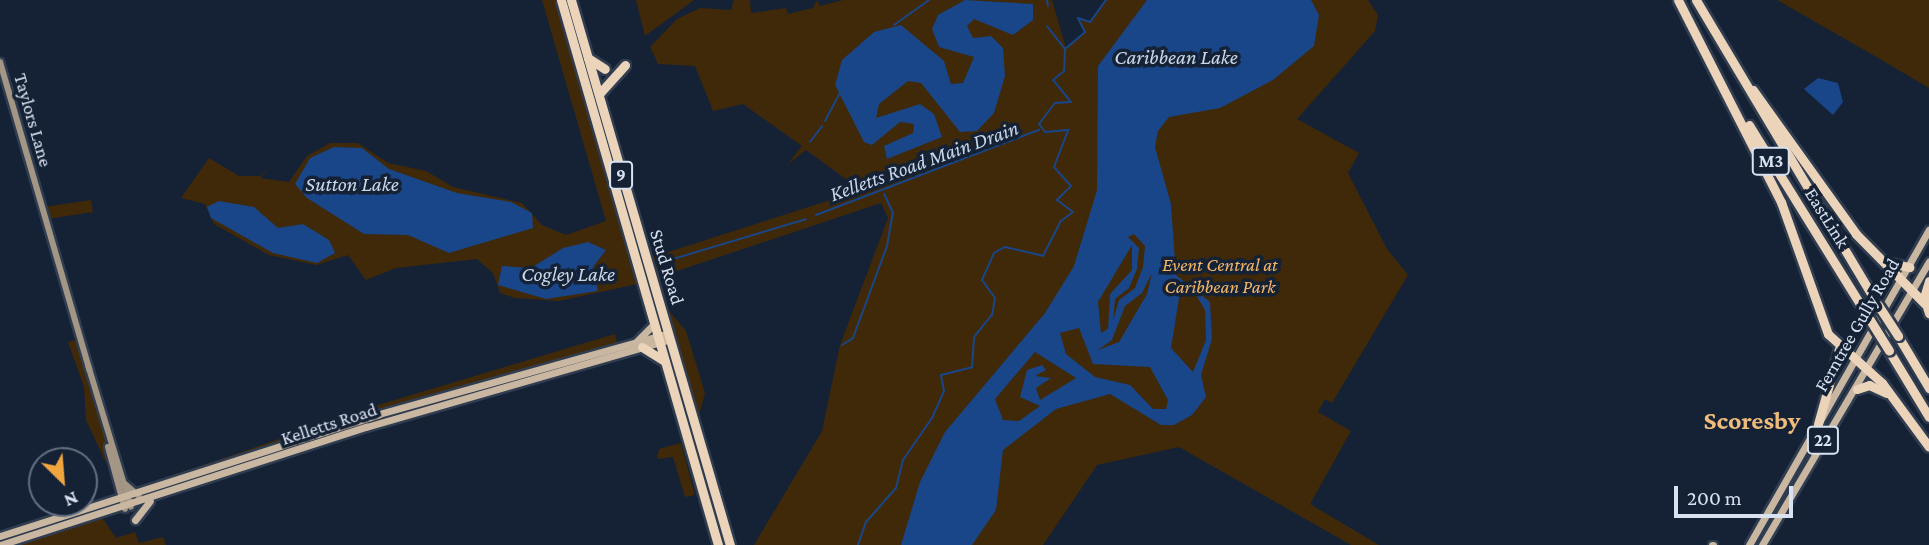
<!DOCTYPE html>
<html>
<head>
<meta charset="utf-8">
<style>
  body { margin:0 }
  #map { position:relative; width:1929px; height:545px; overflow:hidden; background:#152236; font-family:"Crimson Pro",serif }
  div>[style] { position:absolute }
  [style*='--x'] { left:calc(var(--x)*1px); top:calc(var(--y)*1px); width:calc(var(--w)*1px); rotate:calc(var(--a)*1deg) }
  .green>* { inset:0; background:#3f2908 }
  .water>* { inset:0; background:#194589 }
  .stream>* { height:2px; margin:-1px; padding:0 1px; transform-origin:1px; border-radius:1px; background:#194589 }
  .roads { filter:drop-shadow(2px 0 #303d50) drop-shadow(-2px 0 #303d50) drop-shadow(0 2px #303d50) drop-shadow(0 -2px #303d50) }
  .secondary>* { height:6px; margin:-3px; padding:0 3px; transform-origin:3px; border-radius:3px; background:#a49685 }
  .primary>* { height:7px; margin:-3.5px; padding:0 3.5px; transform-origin:3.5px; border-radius:3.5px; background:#c9b7a1 }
  .highway>* { height:9px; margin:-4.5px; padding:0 4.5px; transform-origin:4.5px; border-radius:4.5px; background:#ebd4ba }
  .bridges { filter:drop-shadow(2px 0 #303d50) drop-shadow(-2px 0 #303d50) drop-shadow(0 2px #303d50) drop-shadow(0 -2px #303d50) }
  .highway-bridge>* { height:9px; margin:-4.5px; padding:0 4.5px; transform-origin:4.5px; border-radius:4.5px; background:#ebd4ba }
  span { translate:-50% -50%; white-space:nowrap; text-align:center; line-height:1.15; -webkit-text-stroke:7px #152236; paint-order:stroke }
  .shield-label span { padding:2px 5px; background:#152236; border:2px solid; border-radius:5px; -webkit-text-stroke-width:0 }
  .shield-label { font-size:18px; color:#d9e2f0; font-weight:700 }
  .street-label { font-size:19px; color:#d9e2f0 }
  .park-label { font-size:19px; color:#f7b765; font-style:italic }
  .water-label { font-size:21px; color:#cad7eb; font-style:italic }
  .district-label { font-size:26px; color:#efbc7c; font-weight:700 }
  .north { position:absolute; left:28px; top:447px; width:70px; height:70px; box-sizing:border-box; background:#152236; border:2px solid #636f80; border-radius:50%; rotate:155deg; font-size:19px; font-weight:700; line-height:28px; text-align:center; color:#d9e2f0 }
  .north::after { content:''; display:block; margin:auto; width:24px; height:32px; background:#f0a63e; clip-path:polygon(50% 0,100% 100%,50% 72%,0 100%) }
  .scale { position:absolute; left:1674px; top:486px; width:119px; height:32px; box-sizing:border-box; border:4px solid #d9e2f0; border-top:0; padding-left:9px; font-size:21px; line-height:24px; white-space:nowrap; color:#d9e2f0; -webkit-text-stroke:5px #152236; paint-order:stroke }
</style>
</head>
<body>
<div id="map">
  <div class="green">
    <i style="clip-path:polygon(542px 0,561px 0,642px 283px,559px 301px,515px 298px,500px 293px,493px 273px,477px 259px,396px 268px,366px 280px,348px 255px,316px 265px,269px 255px,214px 224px,205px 204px,181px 198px,209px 158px,239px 176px,260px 176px,270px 167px,260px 178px,289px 182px,307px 156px,330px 143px,358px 143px,388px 163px,426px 171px,453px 187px,522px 203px,542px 225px,566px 235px,606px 221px)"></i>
    <i style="clip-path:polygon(636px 0,694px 0,645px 36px)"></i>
    <i style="clip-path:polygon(734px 0,750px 0,751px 13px,786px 8px,788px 14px,813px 8px,817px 0,820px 6px,843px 0,1052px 0,1066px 48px,1085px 32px,1078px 18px,1090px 22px,1106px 0,1368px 0,1378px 15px,1375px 31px,1297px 119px,1359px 153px,1348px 173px,1387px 249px,1408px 275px,1332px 403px,1325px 399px,1318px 412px,1351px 431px,1310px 504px,1379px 545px,1351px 545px,1179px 447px,1097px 465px,1043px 545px,754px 545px,822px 431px,840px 345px,888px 218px,881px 203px,659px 277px,653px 257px,861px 190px,806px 150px,787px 165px,802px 146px,743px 104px,713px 111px,695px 66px,658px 64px,650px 47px,677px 19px,700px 8px,731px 10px)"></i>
    <i style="clip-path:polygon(1777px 0,1929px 0,1929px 88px,1873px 55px)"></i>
    <i style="clip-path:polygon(91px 200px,93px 212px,47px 219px,44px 207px)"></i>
    <i style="clip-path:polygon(669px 311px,686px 331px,705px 393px,698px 419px)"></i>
    <i style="clip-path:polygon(615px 334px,618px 348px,374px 414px,368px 408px)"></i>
    <i style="clip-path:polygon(78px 339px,101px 413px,110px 459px,105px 461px,86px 420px,84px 387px,68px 342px)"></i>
    <i style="clip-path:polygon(364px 410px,363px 419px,174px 485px,139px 496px,130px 490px)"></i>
    <i style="clip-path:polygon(681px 443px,695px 495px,685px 497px,673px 457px,657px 459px,659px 449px)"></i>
    <i style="clip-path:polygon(101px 516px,116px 538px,135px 532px,139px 543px,163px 537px,166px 545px,0 545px)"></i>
  </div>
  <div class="water">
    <i style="clip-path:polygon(965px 0,1033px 4px,1033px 20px,1013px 35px,974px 19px,967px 26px,973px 38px,991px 36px,1003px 48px,1005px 76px,994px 113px,977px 131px,960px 132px,921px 83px,908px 81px,879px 104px,876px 118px,920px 104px,934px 114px,942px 137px,887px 159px,884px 146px,913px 133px,914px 124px,900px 122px,872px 145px,864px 142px,835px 85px,842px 60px,874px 32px,901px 25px,944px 61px,951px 84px,963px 83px,974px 57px,939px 47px,932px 29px,938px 15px)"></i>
    <i style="clip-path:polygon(evenodd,1147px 0,1311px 0,1319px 15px,1314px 46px,1273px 80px,1220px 108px,1169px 117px,1158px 131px,1155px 147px,1171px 204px,1176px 275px,1210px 302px,1212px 339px,1201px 375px,1206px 397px,1192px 415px,1174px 425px,1161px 425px,1110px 394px,1056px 409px,1003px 450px,996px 510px,972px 545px,901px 545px,920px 482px,945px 432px,1045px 313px,1074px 266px,1097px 190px,1098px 66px,1147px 0,1134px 234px,1145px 246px,1143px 267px,1135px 288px,1119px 300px,1113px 321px,1115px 299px,1129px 288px,1137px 269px,1139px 248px,1128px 237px,1134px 234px,1147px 0,1132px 245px,1132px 270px,1110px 294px,1108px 329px,1101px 333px,1098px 302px,1132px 245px,1147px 0,1152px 273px,1147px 294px,1119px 342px,1098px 350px,1112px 340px,1125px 306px,1142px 293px,1152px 273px,1147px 0,1180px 292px,1196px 295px,1205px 310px,1206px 340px,1193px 372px,1171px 348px,1180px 292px,1147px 0,1079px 328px,1093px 364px,1150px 367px,1168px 400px,1166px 409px,1153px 409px,1130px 385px,1095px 377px,1066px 354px,1060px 333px,1079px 328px,1147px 0,1035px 352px,1076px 378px,1040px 400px,1036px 388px,1051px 378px,1035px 376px,1046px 370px,1042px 365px,1027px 370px,1020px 397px,1040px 406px,1019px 421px,1003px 420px,995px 399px,1035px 352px)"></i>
    <i style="clip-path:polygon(1818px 78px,1838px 83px,1843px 102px,1833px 115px,1804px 89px)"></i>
    <i style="clip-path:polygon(334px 147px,362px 148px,389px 169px,457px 193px,511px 202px,532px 213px,533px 228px,449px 253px,408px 235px,364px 234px,307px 198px,295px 184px,310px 158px)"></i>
    <i style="clip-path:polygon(219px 201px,254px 207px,278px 228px,303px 224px,329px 240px,335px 253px,317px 263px,273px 253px,211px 218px,207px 207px)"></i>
    <i style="clip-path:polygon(588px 242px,606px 250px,593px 267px,598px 291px,546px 299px,498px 285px,502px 266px,531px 268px,563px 248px)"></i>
  </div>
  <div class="stream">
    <i style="--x:1047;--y:0;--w:6;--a:81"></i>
    <i style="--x:894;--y:25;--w:43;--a:-35.5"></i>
    <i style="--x:1047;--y:26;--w:29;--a:52"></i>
    <i style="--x:825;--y:121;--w:30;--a:-62"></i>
    <i style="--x:810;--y:142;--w:20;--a:-53"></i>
    <i style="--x:816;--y:215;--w:239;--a:-20.9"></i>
    <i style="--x:663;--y:262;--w:149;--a:-16.7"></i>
    <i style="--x:842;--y:345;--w:13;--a:-32"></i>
    <i style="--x:853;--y:338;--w:98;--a:-69.7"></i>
    <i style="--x:887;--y:246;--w:34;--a:-80"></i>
    <i style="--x:893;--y:213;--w:21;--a:-115"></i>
    <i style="--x:858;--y:545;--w:24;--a:-71"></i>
    <i style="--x:866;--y:522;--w:45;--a:-48.6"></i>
    <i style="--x:896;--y:488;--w:29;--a:-76"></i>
    <i style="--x:903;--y:460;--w:51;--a:-55.4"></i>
    <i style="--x:932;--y:418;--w:30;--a:-66"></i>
    <i style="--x:944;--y:391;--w:16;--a:-101"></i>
    <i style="--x:941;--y:375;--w:32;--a:-14"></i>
    <i style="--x:972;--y:367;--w:30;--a:-86"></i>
    <i style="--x:974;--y:337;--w:28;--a:-51"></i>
    <i style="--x:992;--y:315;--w:17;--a:-80"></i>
    <i style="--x:995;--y:298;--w:22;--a:-126"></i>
    <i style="--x:982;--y:280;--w:30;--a:-66"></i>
    <i style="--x:994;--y:253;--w:13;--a:-29"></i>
    <i style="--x:1005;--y:247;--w:39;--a:13"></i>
    <i style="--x:1043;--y:256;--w:39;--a:-63"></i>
    <i style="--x:1061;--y:221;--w:15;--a:-37"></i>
    <i style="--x:1073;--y:212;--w:20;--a:-143"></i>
    <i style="--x:1057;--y:200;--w:20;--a:-45"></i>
    <i style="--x:1071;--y:186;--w:25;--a:-132"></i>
    <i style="--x:1054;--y:167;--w:40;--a:-69"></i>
    <i style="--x:1068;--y:130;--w:23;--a:175"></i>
    <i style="--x:1045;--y:132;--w:10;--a:-127"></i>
    <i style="--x:1039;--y:124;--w:26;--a:-53"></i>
    <i style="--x:1055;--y:103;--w:16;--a:-4"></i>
    <i style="--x:1071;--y:102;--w:28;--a:-129"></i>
    <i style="--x:1053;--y:80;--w:14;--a:-39"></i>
    <i style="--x:1064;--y:71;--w:22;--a:-87"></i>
    <i style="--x:1065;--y:49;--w:26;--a:-40"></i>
    <i style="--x:1085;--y:32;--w:16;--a:-117"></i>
    <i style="--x:1078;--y:18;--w:13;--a:18"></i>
    <i style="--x:1090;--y:22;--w:27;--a:-54"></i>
  </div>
  <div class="roads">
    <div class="secondary">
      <i style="--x:0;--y:62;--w:320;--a:73.8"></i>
      <i style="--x:88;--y:365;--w:148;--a:73.2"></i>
      <i style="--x:108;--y:447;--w:64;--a:74.7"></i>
      <i style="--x:125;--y:484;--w:18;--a:41"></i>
    </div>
    <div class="primary">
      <i style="--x:636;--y:342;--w:25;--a:-45"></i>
      <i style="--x:135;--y:520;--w:24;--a:-52"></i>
      <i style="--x:0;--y:536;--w:398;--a:-17.8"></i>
      <i style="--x:379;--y:414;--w:301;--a:-15.6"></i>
      <i style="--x:0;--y:545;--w:385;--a:-17.9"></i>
      <i style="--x:366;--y:427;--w:316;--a:-16.1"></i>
      <i style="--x:1712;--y:545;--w:1;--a:0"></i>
      <i style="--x:1749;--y:545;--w:363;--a:-60.3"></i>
      <i style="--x:1762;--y:545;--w:329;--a:-59.5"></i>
    </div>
    <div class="highway">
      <i style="--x:561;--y:0;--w:567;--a:73.93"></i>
      <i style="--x:571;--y:0;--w:568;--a:73.74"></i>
      <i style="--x:1678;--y:0;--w:227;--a:63"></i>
      <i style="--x:1781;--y:202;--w:140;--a:70.4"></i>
      <i style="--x:1828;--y:334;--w:73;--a:42.2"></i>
      <i style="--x:1882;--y:383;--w:79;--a:53.7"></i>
      <i style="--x:1696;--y:0;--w:355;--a:59.2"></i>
      <i style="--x:588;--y:58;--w:20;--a:33"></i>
      <i style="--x:1753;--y:90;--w:177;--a:54.4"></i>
      <i style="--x:1856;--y:234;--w:98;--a:45.4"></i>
      <i style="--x:599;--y:94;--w:39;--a:-48"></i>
      <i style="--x:1749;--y:125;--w:229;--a:58.2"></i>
      <i style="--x:1885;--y:262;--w:25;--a:12"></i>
      <i style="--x:1929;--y:281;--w:17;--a:107"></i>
      <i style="--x:1924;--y:297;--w:17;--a:73"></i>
      <i style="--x:1898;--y:336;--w:61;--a:59.2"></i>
      <i style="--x:642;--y:347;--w:25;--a:32"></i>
      <i style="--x:1889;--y:351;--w:77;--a:58.8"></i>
      <i style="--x:1857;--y:389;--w:13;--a:-18"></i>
      <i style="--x:1869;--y:385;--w:19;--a:25"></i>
      <i style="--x:1818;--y:424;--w:78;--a:-74.4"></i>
    </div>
  </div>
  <div class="bridges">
    <div class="highway-bridge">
      <i style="--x:1878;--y:305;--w:37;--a:57"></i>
      <i style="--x:1870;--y:320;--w:36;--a:58"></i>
    </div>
  </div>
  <div class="shield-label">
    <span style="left:1771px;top:161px">M3</span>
    <span style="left:621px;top:175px">9</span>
    <span style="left:1823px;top:440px">22</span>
  </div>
  <div class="street-label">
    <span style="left:33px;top:120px;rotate:74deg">Taylors Lane</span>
    <span style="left:1827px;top:218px;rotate:58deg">EastLink</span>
    <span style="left:667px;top:267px;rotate:73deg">Stud Road</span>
    <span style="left:1857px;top:325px;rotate:-60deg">Ferntree Gully Road</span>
    <span style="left:329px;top:424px;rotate:-18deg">Kelletts Road</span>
  </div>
  <div class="park-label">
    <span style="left:1220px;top:276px">Event Central at<br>Caribbean Park</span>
  </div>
  <div class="water-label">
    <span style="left:1176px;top:57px">Caribbean Lake</span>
    <span style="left:924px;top:161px;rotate:-20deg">Kelletts Road Main Drain</span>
    <span style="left:352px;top:184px">Sutton Lake</span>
    <span style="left:568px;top:274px">Cogley Lake</span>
  </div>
  <div class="district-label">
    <span style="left:1752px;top:421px">Scoresby</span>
  </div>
  <div class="north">N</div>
  <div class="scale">200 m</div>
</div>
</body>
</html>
